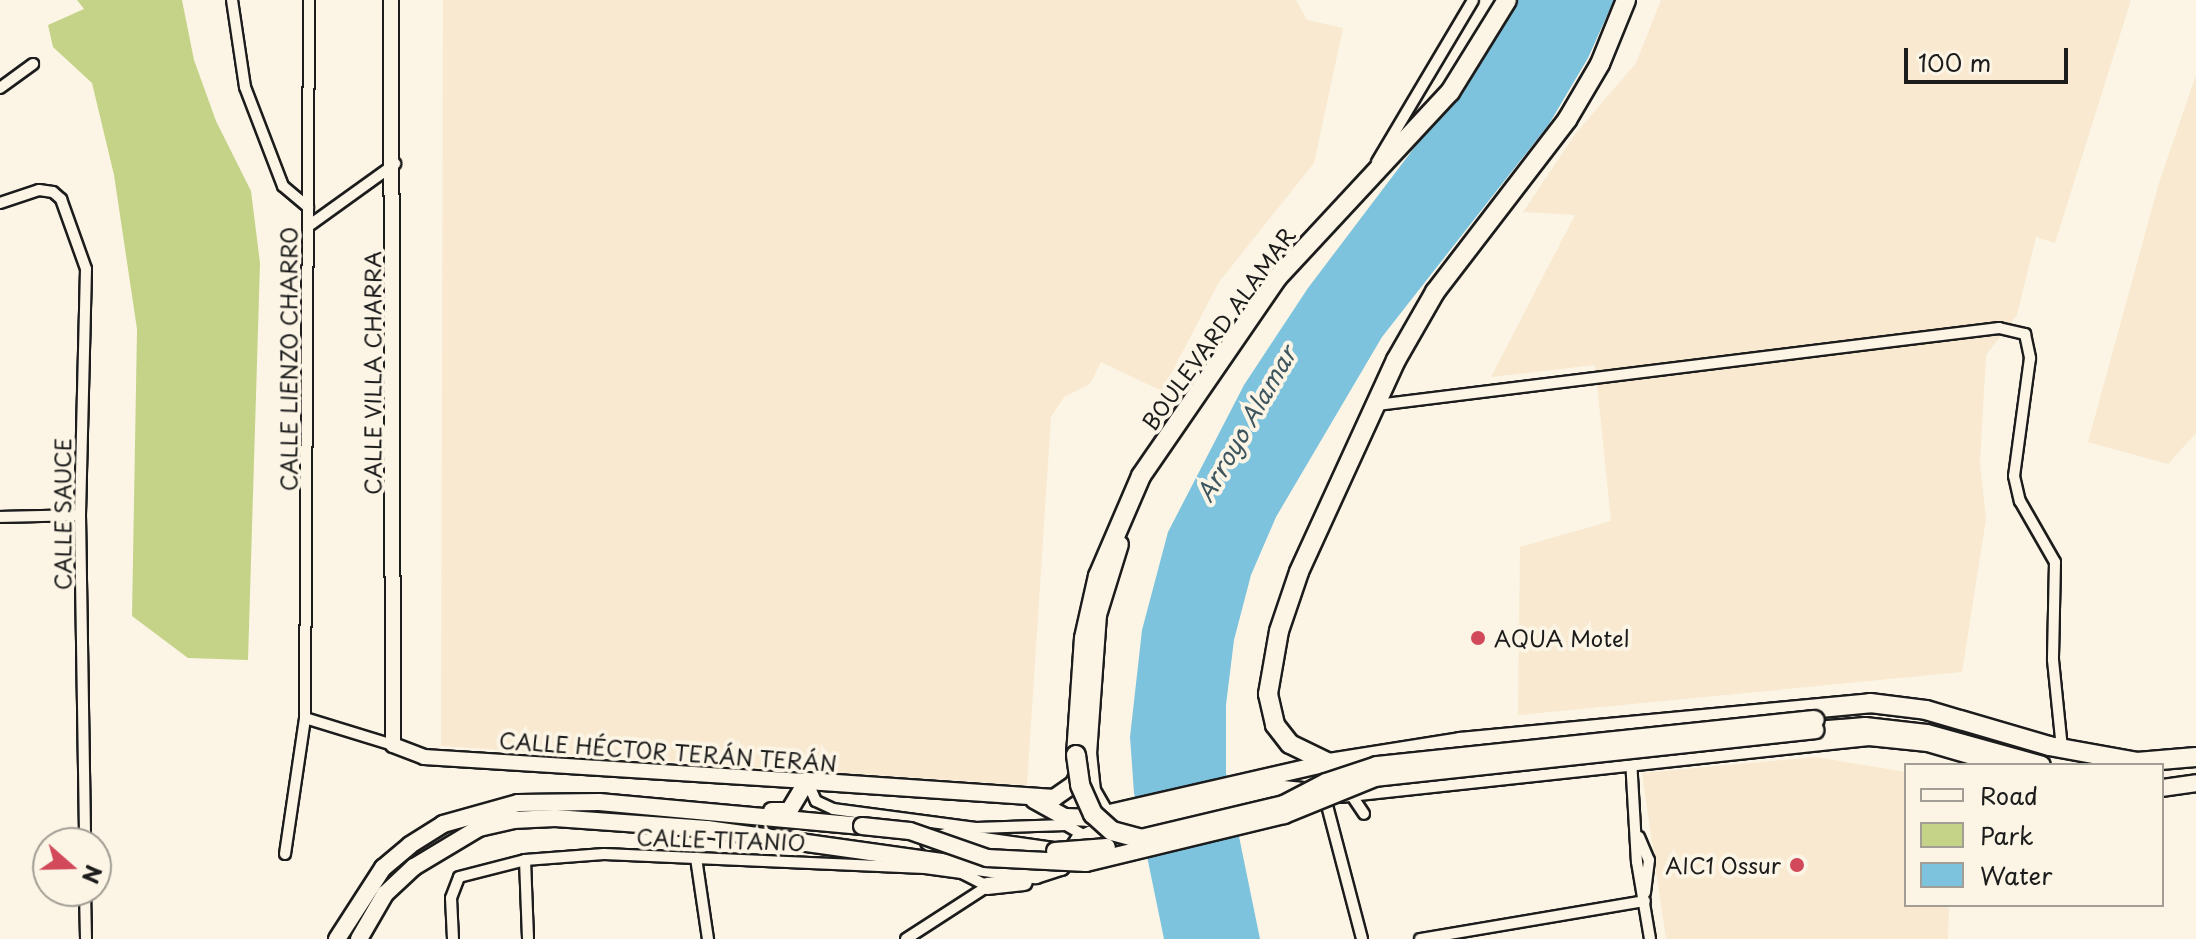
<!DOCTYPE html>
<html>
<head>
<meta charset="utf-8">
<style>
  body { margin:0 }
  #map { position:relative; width:2196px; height:939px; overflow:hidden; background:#fcf5e5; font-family:"Playpen Sans",sans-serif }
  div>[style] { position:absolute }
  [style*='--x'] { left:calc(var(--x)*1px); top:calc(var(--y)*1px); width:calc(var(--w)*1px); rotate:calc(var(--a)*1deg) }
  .built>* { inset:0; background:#f8e9d0 }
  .green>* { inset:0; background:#c4d387 }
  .water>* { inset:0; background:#7dc3de }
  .roads { filter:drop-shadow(2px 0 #1c1c1c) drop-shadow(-2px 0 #1c1c1c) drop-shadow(0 2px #1c1c1c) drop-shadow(0 -2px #1c1c1c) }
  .street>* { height:10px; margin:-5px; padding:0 5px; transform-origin:5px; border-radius:5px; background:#fcf5e5 }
  .secondary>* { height:14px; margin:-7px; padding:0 7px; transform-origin:7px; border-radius:7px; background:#fcf5e5 }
  .primary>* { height:16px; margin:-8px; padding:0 8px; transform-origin:8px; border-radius:8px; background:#fcf5e5 }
  .highway>* { height:18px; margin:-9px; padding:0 9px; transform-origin:9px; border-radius:9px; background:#fcf5e5 }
  .bridges { filter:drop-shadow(2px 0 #1c1c1c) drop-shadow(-2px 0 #1c1c1c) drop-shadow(0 2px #1c1c1c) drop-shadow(0 -2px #1c1c1c) }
  .primary-bridge>* { height:16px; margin:-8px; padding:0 8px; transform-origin:8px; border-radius:8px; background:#fcf5e5 }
  .highway-bridge>* { height:18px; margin:-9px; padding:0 9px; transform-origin:9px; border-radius:9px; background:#fcf5e5 }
  .dots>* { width:22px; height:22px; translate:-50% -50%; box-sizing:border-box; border:4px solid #fcf5e5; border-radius:50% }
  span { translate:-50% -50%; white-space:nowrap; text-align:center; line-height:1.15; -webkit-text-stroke:8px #fcf5e5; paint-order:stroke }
  .street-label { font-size:22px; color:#1c1c1c }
  .poi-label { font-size:22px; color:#1c1c1c }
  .left { translate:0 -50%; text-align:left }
  .right { translate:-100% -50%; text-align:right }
  .water-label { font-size:24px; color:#3e5660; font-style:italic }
  .legend { position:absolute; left:1904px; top:763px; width:260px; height:144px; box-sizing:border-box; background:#fcf5e5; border:2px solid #a29e95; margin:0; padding:10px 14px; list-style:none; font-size:24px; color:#1c1c1c }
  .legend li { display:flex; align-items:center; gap:16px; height:40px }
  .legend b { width:40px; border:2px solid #a29e95 }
  .north { position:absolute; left:32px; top:827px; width:80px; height:80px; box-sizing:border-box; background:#fcf5e5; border:2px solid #a29e95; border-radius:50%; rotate:110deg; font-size:22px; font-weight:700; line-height:32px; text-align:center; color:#1c1c1c }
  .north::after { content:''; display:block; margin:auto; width:28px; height:36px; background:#d1495b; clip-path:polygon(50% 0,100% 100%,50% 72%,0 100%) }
  .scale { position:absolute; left:1904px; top:48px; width:164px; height:36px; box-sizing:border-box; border:4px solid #1c1c1c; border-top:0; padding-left:10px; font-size:24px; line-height:28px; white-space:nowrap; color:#1c1c1c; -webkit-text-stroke:6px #fcf5e5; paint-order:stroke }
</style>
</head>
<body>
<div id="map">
  <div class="built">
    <i style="clip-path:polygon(443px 0,1296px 0,1307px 20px,1343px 28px,1314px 163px,1219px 282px,1162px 391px,1101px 362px,1090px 384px,1064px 397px,1051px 417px,1027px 785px,441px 746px)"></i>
    <i style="clip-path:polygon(1661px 0,2131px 0,2055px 243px,2036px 237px,2017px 315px,1986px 355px,1980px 463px,1986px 519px,1962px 672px,1518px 715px,1520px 547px,1611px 521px,1595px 365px,1491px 377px,1575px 215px,1523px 212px,1576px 133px,1636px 63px)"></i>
    <i style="clip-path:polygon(2196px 75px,2196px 433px,2168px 464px,2088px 442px,2159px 183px)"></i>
    <i style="clip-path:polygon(1815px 757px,1906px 772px,1906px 905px,1949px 905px,1948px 939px,1666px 939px,1642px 773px)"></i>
  </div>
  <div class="green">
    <i style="clip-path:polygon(77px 0,182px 0,194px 60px,216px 121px,251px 191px,260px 263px,248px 660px,188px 658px,132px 616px,137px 329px,114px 175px,92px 83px,53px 47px,48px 25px,84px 9px)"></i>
  </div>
  <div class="water">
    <i style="clip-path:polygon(1511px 0,1614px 0,1588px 58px,1549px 124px,1382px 337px,1276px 517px,1251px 575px,1234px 640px,1226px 705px,1226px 773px,1260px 939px,1164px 939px,1134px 793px,1130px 737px,1142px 630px,1168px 532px,1244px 385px,1308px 288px,1445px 107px)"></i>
  </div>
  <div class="roads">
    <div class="street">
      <i style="--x:232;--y:0;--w:88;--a:81.5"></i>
      <i style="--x:245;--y:87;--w:106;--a:69"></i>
      <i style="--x:283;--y:186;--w:33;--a:40"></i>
      <i style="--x:0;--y:88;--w:41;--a:-36"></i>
      <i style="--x:1377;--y:162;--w:188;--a:-59.3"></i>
      <i style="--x:0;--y:203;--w:41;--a:-18.4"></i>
      <i style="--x:39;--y:190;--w:14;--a:8"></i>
      <i style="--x:53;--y:192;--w:11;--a:41"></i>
      <i style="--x:61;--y:199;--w:74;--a:70.3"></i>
      <i style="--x:86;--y:269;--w:246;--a:91.4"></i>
      <i style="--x:80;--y:515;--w:328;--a:89.1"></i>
      <i style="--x:310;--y:225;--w:105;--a:-35.7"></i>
      <i style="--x:1377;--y:405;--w:627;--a:-7.06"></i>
      <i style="--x:1999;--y:328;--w:27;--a:13"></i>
      <i style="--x:2025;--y:334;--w:25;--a:78"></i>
      <i style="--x:2030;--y:358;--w:119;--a:97.7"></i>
      <i style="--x:2014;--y:476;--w:26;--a:77"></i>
      <i style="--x:2020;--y:501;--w:70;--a:60.2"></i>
      <i style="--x:2055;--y:562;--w:98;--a:91.2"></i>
      <i style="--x:2053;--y:660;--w:89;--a:84.2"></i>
      <i style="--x:0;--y:517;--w:80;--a:-1.4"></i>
      <i style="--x:305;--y:718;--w:92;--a:17.1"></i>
      <i style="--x:1631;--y:759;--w:103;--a:86.7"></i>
      <i style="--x:1637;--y:862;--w:78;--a:80.4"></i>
      <i style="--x:807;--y:781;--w:22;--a:66"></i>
      <i style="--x:816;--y:801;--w:19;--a:25"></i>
      <i style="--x:833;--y:809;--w:144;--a:7.6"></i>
      <i style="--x:976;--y:828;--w:90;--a:-1.9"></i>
      <i style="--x:1066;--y:825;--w:22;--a:30"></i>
      <i style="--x:1350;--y:793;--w:25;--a:56"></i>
      <i style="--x:1324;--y:794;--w:150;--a:75.3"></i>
      <i style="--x:1639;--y:837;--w:25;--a:67"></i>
      <i style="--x:1649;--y:860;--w:33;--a:97"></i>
      <i style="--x:285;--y:854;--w:137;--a:-81.6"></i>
      <i style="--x:305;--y:718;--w:718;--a:-89.68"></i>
      <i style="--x:696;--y:858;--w:82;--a:81.6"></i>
      <i style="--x:525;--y:860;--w:79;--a:87.8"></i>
      <i style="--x:85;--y:891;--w:48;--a:88.8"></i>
      <i style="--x:453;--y:939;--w:41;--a:-92.8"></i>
      <i style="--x:451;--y:898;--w:22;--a:-69"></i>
      <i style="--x:459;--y:877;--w:68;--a:-14.4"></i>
      <i style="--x:525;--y:860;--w:79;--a:-4.3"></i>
      <i style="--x:604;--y:854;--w:321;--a:2.5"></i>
      <i style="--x:925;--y:868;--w:37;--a:8"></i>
      <i style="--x:962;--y:873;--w:28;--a:27"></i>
      <i style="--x:906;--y:939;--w:101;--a:-32.9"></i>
      <i style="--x:1420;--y:939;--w:228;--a:-9.6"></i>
    </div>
    <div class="secondary">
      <i style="--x:391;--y:0;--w:745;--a:89.85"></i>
      <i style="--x:393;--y:745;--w:33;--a:21"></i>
      <i style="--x:424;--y:757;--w:384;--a:3.6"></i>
    </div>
    <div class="primary">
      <i style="--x:1815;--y:730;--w:50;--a:-4.6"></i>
      <i style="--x:1865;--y:726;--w:62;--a:6.4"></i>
      <i style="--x:1927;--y:733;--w:119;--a:15.5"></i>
      <i style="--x:2162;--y:788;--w:34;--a:-8"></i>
      <i style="--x:1340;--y:794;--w:532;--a:-6.15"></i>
      <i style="--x:1869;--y:737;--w:59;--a:5.8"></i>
      <i style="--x:1928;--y:743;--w:78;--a:16.3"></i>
      <i style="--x:1034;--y:800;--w:35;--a:29"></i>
      <i style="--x:1065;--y:817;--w:23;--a:2"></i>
      <i style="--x:1088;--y:818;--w:247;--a:-12.9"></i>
      <i style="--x:772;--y:811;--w:17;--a:0"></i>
      <i style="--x:789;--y:811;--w:35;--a:-59"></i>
      <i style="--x:807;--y:781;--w:248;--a:3.9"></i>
      <i style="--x:1054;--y:798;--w:24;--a:-35"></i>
      <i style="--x:1074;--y:784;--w:33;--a:-65"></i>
      <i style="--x:1117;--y:823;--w:14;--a:-144"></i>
      <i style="--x:1106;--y:815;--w:28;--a:-120"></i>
      <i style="--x:1092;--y:791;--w:37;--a:-96"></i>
      <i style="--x:1088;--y:754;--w:139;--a:-85.9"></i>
      <i style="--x:1098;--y:615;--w:74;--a:-72.8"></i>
      <i style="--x:929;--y:842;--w:21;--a:-17"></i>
      <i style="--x:949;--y:836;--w:107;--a:8.1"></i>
      <i style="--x:987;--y:886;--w:37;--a:-6"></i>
      <i style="--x:337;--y:939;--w:85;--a:-57.1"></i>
      <i style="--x:383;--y:868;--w:35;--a:-40"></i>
      <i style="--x:410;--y:845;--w:39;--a:-32"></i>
      <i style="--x:443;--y:824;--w:78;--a:-15.6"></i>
      <i style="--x:518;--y:803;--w:81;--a:-0.7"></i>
      <i style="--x:599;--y:802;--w:264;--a:5.2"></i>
      <i style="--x:359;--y:939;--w:52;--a:-60"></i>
      <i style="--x:385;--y:894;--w:40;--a:-43"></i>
      <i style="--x:414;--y:867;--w:76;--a:-31"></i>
      <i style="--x:479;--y:828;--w:35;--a:-13"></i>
      <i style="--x:513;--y:820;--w:42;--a:-2.7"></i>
      <i style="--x:555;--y:818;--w:152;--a:4.1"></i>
      <i style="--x:707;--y:829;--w:332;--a:8"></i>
      <i style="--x:1036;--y:875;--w:26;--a:-18"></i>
      <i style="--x:1061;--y:867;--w:32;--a:-56"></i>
      <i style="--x:1079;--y:840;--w:21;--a:-25"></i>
      <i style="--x:1098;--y:831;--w:180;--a:-13.8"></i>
      <i style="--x:1273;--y:788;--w:40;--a:5.7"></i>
    </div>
    <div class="highway">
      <i style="--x:1626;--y:0;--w:69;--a:112.1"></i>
      <i style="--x:1600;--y:64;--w:65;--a:120.5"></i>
      <i style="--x:1567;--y:120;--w:217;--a:127.5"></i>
      <i style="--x:1435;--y:292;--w:78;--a:119.8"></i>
      <i style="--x:1396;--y:360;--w:233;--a:114.6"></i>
      <i style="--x:1299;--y:572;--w:62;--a:108.7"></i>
      <i style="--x:1279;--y:631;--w:64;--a:99.9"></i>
      <i style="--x:1268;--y:694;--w:32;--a:77"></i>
      <i style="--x:1275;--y:725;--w:24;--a:52"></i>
      <i style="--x:1290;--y:744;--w:43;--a:26"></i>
      <i style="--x:1329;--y:763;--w:133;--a:-9.1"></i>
      <i style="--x:1460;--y:742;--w:412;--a:-5.4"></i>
      <i style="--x:1870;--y:703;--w:56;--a:7.1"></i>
      <i style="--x:1926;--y:710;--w:128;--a:16.3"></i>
      <i style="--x:2049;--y:746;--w:89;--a:10.3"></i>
      <i style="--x:2137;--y:762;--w:59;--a:-4.8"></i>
      <i style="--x:1076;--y:755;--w:117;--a:-86.1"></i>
      <i style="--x:1084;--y:638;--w:64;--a:-77.3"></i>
      <i style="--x:1098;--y:576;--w:109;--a:-66.7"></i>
      <i style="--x:1141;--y:476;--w:240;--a:-55.5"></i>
      <i style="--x:1277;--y:278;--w:254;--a:-47.1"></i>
      <i style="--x:1450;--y:92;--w:108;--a:-58.2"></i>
    </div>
  </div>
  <div class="bridges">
    <div class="primary-bridge">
      <i style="--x:862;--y:826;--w:48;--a:5.9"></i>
      <i style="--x:910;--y:831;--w:82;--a:19.3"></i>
      <i style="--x:987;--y:858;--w:99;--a:2.9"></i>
      <i style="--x:1086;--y:863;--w:204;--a:-13.6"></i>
      <i style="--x:1284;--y:815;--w:98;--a:-22.1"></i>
      <i style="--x:1375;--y:778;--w:443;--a:-6.2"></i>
      <i style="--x:1055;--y:851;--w:52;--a:-4.4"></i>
    </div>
    <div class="highway-bridge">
      <i style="--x:1076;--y:755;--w:30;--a:82"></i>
      <i style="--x:1080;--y:785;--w:32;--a:66"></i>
      <i style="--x:1093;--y:814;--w:25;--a:42"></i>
      <i style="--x:1112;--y:831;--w:30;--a:15"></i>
      <i style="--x:1141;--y:839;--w:147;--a:-13.4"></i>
      <i style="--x:1284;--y:805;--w:47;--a:-27.6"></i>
      <i style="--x:1326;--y:783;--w:54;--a:-18.4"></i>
      <i style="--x:1377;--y:766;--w:440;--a:-6"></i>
    </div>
  </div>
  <div class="dots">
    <i style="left:1478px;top:638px;background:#d1495b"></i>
    <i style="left:1797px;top:865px;background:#d1495b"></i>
  </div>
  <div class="street-label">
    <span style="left:1218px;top:328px;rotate:-54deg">BOULEVARD ALAMAR</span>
    <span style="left:288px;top:359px;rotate:-90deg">CALLE LIENZO CHARRO</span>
    <span style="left:372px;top:373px;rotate:-90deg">CALLE VILLA CHARRA</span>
    <span style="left:62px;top:514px;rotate:-90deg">CALLE SAUCE</span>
    <span style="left:668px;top:751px;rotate:4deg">CALLE HÉCTOR TERÁN TERÁN</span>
    <span style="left:721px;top:839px;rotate:2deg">CALLE TITANIO</span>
  </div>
  <div class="poi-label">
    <span class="left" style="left:1494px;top:638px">AQUA Motel</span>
    <span class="right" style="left:1781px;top:865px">AIC1 Ossur</span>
  </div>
  <div class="water-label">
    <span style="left:1246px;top:424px;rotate:-60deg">Arroyo Alamar</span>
  </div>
  <ul class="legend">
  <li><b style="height:10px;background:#fcf5e5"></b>Road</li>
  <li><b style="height:22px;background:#c4d387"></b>Park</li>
  <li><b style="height:22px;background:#7dc3de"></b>Water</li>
  </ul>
  <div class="north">N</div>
  <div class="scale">100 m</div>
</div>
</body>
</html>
